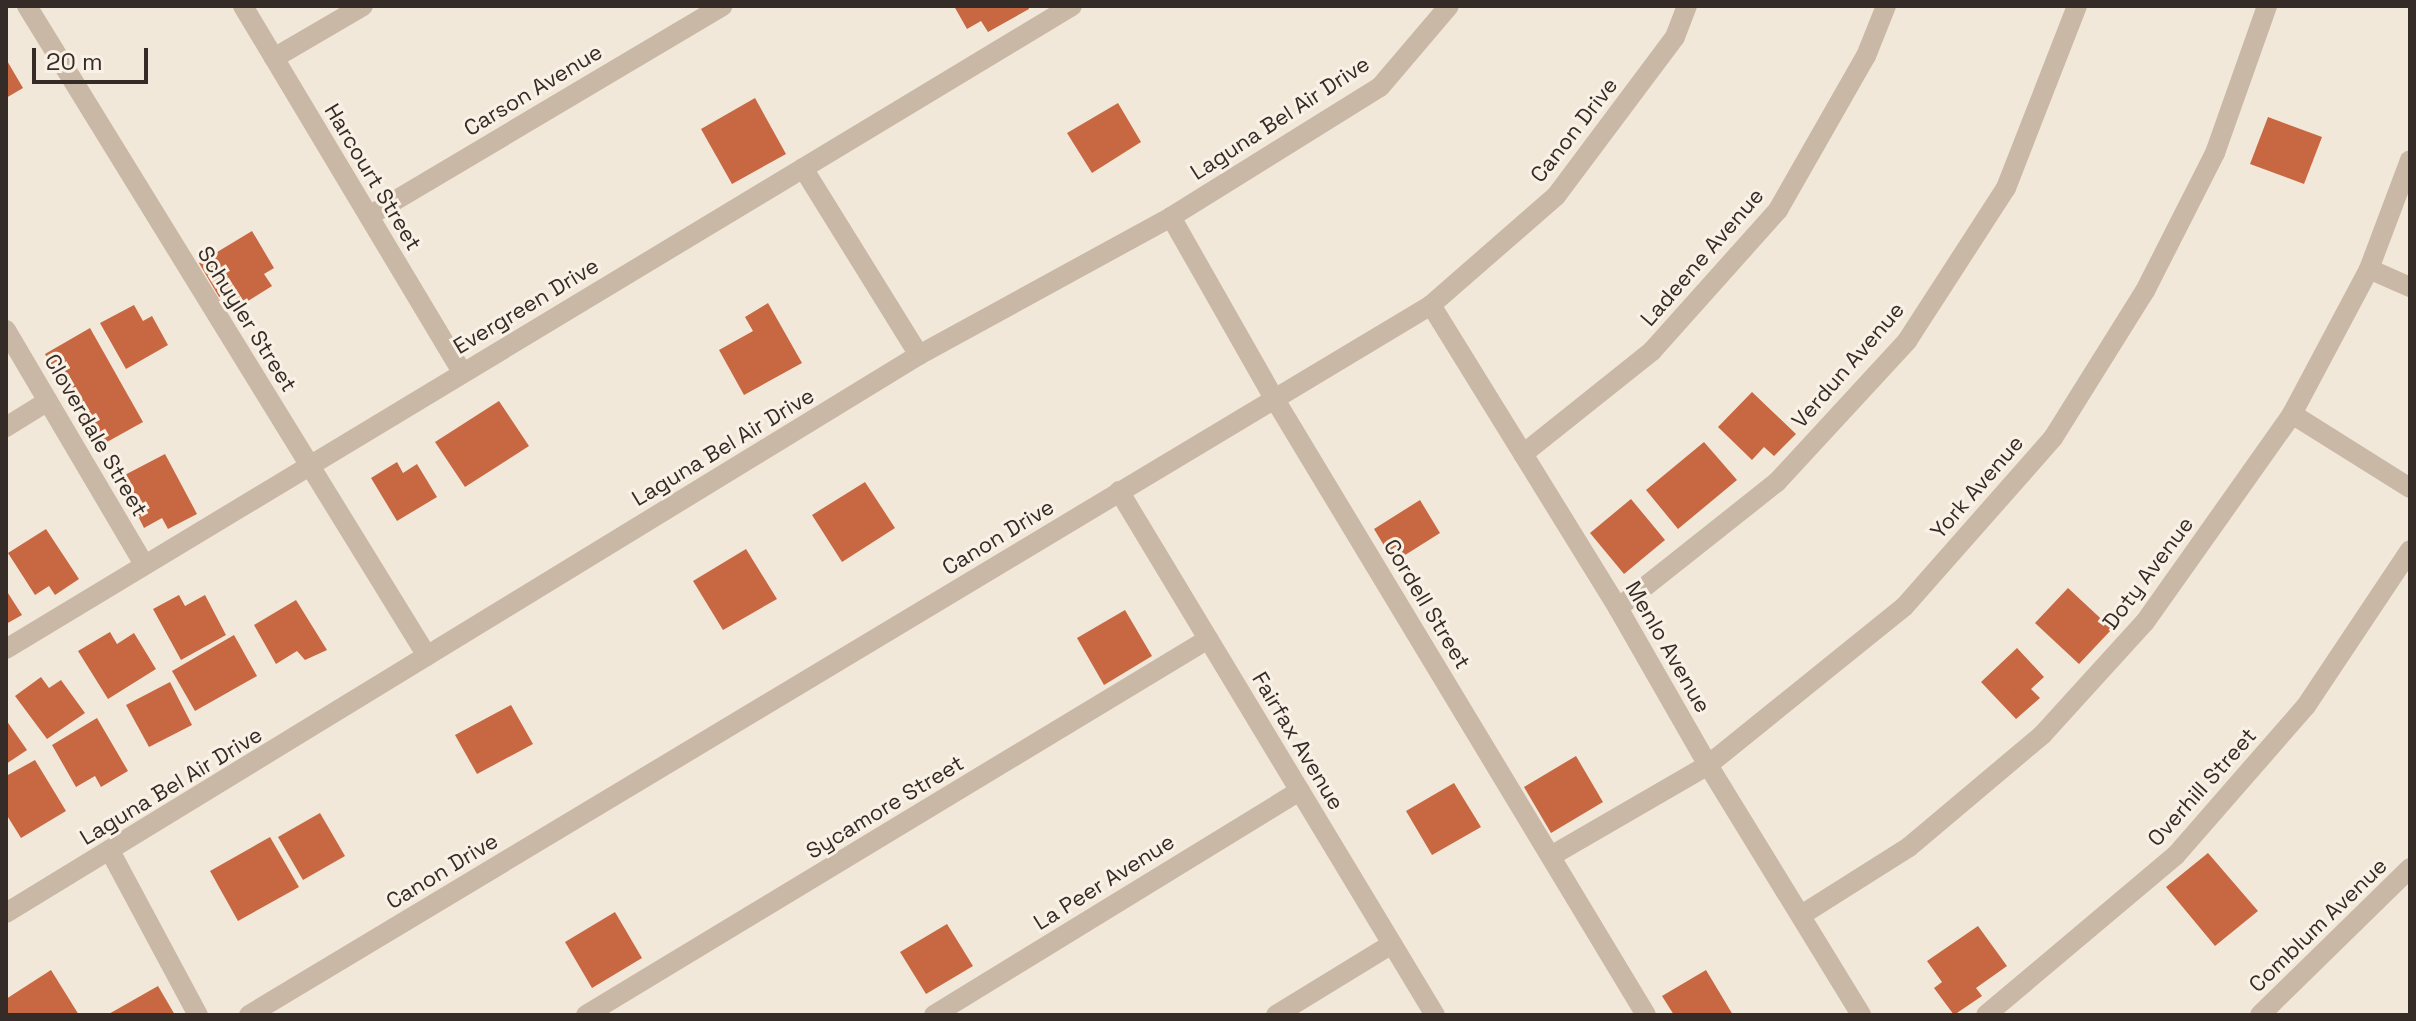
<!DOCTYPE html>
<html>
<head>
<meta charset="utf-8">
<style>
  body { margin:0 }
  #map { position:relative; width:2416px; height:1021px; overflow:hidden; background:#f2e8da; font-family:"Space Grotesk",sans-serif }
  div>[style] { position:absolute }
  [style*='--x'] { left:calc(var(--x)*1px); top:calc(var(--y)*1px); width:calc(var(--w)*1px); rotate:calc(var(--a)*1deg) }
  .building>* { inset:0; background:#c86842 }
  .minor>* { height:20px; margin:-10px; padding:0 10px; transform-origin:10px; border-radius:10px; background:#cab8a6 }
  span { translate:-50% -50%; white-space:nowrap; text-align:center; line-height:1.15; -webkit-text-stroke:6px #f9f1e6; paint-order:stroke }
  .street-label { font-size:22px; color:#362c27 }
  .frame { position:absolute; inset:0; border:8px solid #362c27; pointer-events:none }
  .scale { position:absolute; left:32px; top:48px; width:116px; height:36px; box-sizing:border-box; border:4px solid #362c27; border-top:0; padding-left:10px; font-size:24px; line-height:28px; white-space:nowrap; color:#362c27; -webkit-text-stroke:6px #f9f1e6; paint-order:stroke }
</style>
</head>
<body>
<div id="map">
  <div class="building">
    <i style="clip-path:polygon(954px 6px,1028px 6px,1029px 9px,988px 32px,981px 21px,967px 29px)"></i>
    <i style="clip-path:polygon(6px 59px,23px 88px,6px 98px)"></i>
    <i style="clip-path:polygon(755px 98px,786px 154px,732px 184px,701px 129px)"></i>
    <i style="clip-path:polygon(1118px 103px,1141px 142px,1092px 173px,1067px 133px)"></i>
    <i style="clip-path:polygon(2268px 117px,2322px 137px,2304px 184px,2250px 164px)"></i>
    <i style="clip-path:polygon(252px 231px,274px 268px,264px 274px,272px 286px,240px 306px,231px 290px,219px 297px,199px 263px)"></i>
    <i style="clip-path:polygon(768px 303px,802px 363px,744px 395px,719px 350px,753px 331px,745px 317px)"></i>
    <i style="clip-path:polygon(134px 305px,143px 321px,152px 316px,168px 345px,126px 369px,100px 323px)"></i>
    <i style="clip-path:polygon(90px 328px,143px 422px,98px 447px,45px 354px)"></i>
    <i style="clip-path:polygon(1752px 392px,1796px 434px,1774px 456px,1764px 447px,1752px 460px,1718px 427px)"></i>
    <i style="clip-path:polygon(499px 401px,529px 446px,465px 487px,435px 442px)"></i>
    <i style="clip-path:polygon(1704px 442px,1737px 480px,1678px 529px,1646px 490px)"></i>
    <i style="clip-path:polygon(165px 454px,197px 514px,168px 529px,162px 518px,144px 528px,119px 478px)"></i>
    <i style="clip-path:polygon(397px 462px,403px 473px,417px 464px,437px 497px,397px 521px,371px 478px)"></i>
    <i style="clip-path:polygon(865px 482px,895px 528px,842px 562px,812px 515px)"></i>
    <i style="clip-path:polygon(1631px 499px,1665px 540px,1624px 574px,1590px 533px)"></i>
    <i style="clip-path:polygon(1420px 500px,1440px 533px,1394px 562px,1374px 529px)"></i>
    <i style="clip-path:polygon(46px 529px,79px 579px,55px 595px,49px 586px,35px 595px,8px 553px)"></i>
    <i style="clip-path:polygon(746px 549px,777px 599px,723px 630px,693px 581px)"></i>
    <i style="clip-path:polygon(2068px 588px,2112px 629px,2079px 664px,2035px 623px)"></i>
    <i style="clip-path:polygon(6px 590px,22px 615px,6px 624px)"></i>
    <i style="clip-path:polygon(179px 595px,185px 606px,205px 595px,226px 635px,181px 660px,153px 609px)"></i>
    <i style="clip-path:polygon(296px 600px,327px 650px,305px 660px,297px 651px,276px 664px,254px 625px)"></i>
    <i style="clip-path:polygon(1125px 610px,1152px 656px,1104px 685px,1077px 638px)"></i>
    <i style="clip-path:polygon(110px 632px,117px 644px,134px 633px,156px 669px,108px 699px,78px 651px)"></i>
    <i style="clip-path:polygon(234px 635px,257px 676px,195px 711px,172px 671px)"></i>
    <i style="clip-path:polygon(2017px 648px,2044px 677px,2031px 689px,2040px 698px,2016px 719px,1981px 682px)"></i>
    <i style="clip-path:polygon(41px 677px,49px 688px,61px 680px,85px 713px,47px 739px,15px 696px)"></i>
    <i style="clip-path:polygon(170px 682px,192px 725px,149px 747px,126px 705px)"></i>
    <i style="clip-path:polygon(511px 705px,533px 744px,477px 774px,455px 735px)"></i>
    <i style="clip-path:polygon(97px 718px,128px 771px,101px 787px,95px 776px,76px 787px,52px 745px)"></i>
    <i style="clip-path:polygon(6px 720px,27px 750px,6px 764px)"></i>
    <i style="clip-path:polygon(1576px 756px,1603px 802px,1551px 833px,1524px 787px)"></i>
    <i style="clip-path:polygon(35px 760px,66px 811px,21px 838px,6px 814px,6px 776px)"></i>
    <i style="clip-path:polygon(1454px 783px,1481px 827px,1432px 855px,1406px 811px)"></i>
    <i style="clip-path:polygon(320px 813px,345px 856px,303px 880px,278px 837px)"></i>
    <i style="clip-path:polygon(270px 837px,299px 887px,238px 921px,210px 871px)"></i>
    <i style="clip-path:polygon(2208px 853px,2258px 911px,2215px 946px,2166px 887px)"></i>
    <i style="clip-path:polygon(615px 912px,642px 958px,592px 988px,565px 942px)"></i>
    <i style="clip-path:polygon(947px 924px,973px 966px,926px 994px,900px 952px)"></i>
    <i style="clip-path:polygon(1978px 926px,2007px 966px,1976px 988px,1982px 996px,1954px 1015px,1934px 988px,1942px 982px,1927px 961px)"></i>
    <i style="clip-path:polygon(51px 970px,79px 1015px,6px 1015px,6px 999px)"></i>
    <i style="clip-path:polygon(1706px 970px,1733px 1015px,1674px 1015px,1662px 996px)"></i>
    <i style="clip-path:polygon(158px 986px,175px 1015px,107px 1015px)"></i>
  </div>
  <div class="minor">
    <i style="--x:27;--y:6;--w:763;--a:58.39"></i>
    <i style="--x:243;--y:6;--w:427;--a:59.1"></i>
    <i style="--x:274;--y:58;--w:103;--a:-30.3"></i>
    <i style="--x:803;--y:168;--w:220;--a:58.2"></i>
    <i style="--x:369;--y:216;--w:411;--a:-30.7"></i>
    <i style="--x:1171;--y:217;--w:208;--a:60.4"></i>
    <i style="--x:1274;--y:398;--w:720;--a:58.91"></i>
    <i style="--x:2369;--y:269;--w:45;--a:23.7"></i>
    <i style="--x:1431;--y:305;--w:356;--a:58.3"></i>
    <i style="--x:1618;--y:608;--w:181;--a:60.2"></i>
    <i style="--x:1708;--y:765;--w:293;--a:58.5"></i>
    <i style="--x:6;--y:330;--w:272;--a:59.5"></i>
    <i style="--x:2292;--y:414;--w:139;--a:32.1"></i>
    <i style="--x:6;--y:427;--w:49;--a:-31.8"></i>
    <i style="--x:1523;--y:454;--w:165;--a:-38.6"></i>
    <i style="--x:1652;--y:351;--w:189;--a:-48.2"></i>
    <i style="--x:1778;--y:210;--w:177;--a:-60.3"></i>
    <i style="--x:1866;--y:56;--w:54;--a:-68.2"></i>
    <i style="--x:1119;--y:491;--w:612;--a:58.91"></i>
    <i style="--x:1618;--y:608;--w:203;--a:-38.4"></i>
    <i style="--x:1777;--y:482;--w:192;--a:-47.3"></i>
    <i style="--x:1907;--y:341;--w:182;--a:-57.1"></i>
    <i style="--x:2006;--y:188;--w:195;--a:-68.7"></i>
    <i style="--x:6;--y:649;--w:1245;--a:-31.1"></i>
    <i style="--x:110;--y:851;--w:186;--a:61.8"></i>
    <i style="--x:1551;--y:856;--w:181;--a:-30.1"></i>
    <i style="--x:1708;--y:765;--w:252;--a:-38.9"></i>
    <i style="--x:1904;--y:607;--w:225;--a:-48.6"></i>
    <i style="--x:2053;--y:438;--w:173;--a:-58"></i>
    <i style="--x:2145;--y:291;--w:155;--a:-63.1"></i>
    <i style="--x:2215;--y:153;--w:156;--a:-70.5"></i>
    <i style="--x:6;--y:913;--w:1070;--a:-31.43"></i>
    <i style="--x:919;--y:355;--w:287;--a:-28.7"></i>
    <i style="--x:1171;--y:217;--w:246;--a:-31.9"></i>
    <i style="--x:1380;--y:87;--w:106;--a:-49.6"></i>
    <i style="--x:1803;--y:914;--w:125;--a:-32.3"></i>
    <i style="--x:1909;--y:847;--w:175;--a:-40.1"></i>
    <i style="--x:2043;--y:734;--w:151;--a:-47.7"></i>
    <i style="--x:2145;--y:622;--w:255;--a:-54.7"></i>
    <i style="--x:2292;--y:414;--w:164;--a:-62"></i>
    <i style="--x:2369;--y:269;--w:116;--a:-69.4"></i>
    <i style="--x:249;--y:1015;--w:1379;--a:-30.99"></i>
    <i style="--x:1431;--y:305;--w:166;--a:-41.1"></i>
    <i style="--x:1556;--y:196;--w:199;--a:-53.2"></i>
    <i style="--x:1675;--y:37;--w:33;--a:-69"></i>
    <i style="--x:586;--y:1015;--w:727;--a:-31.15"></i>
    <i style="--x:934;--y:1015;--w:429;--a:-31.5"></i>
    <i style="--x:1276;--y:1015;--w:136;--a:-31.5"></i>
    <i style="--x:1986;--y:1015;--w:248;--a:-40.1"></i>
    <i style="--x:2176;--y:855;--w:198;--a:-48.9"></i>
    <i style="--x:2306;--y:706;--w:187;--a:-56.3"></i>
    <i style="--x:2260;--y:1015;--w:210;--a:-44.4"></i>
  </div>
  <div class="street-label">
    <span style="left:533px;top:90px;rotate:-31deg">Carson Avenue</span>
    <span style="left:1280px;top:118px;rotate:-33deg">Laguna Bel Air Drive</span>
    <span style="left:1574px;top:130px;rotate:-52deg">Canon Drive</span>
    <span style="left:373px;top:177px;rotate:59deg">Harcourt Street</span>
    <span style="left:1702px;top:257px;rotate:-49deg">Ladeene Avenue</span>
    <span style="left:526px;top:306px;rotate:-31deg">Evergreen Drive</span>
    <span style="left:247px;top:319px;rotate:58deg">Schuyler Street</span>
    <span style="left:1848px;top:365px;rotate:-49deg">Verdun Avenue</span>
    <span style="left:96px;top:435px;rotate:60deg">Cloverdale Street</span>
    <span style="left:723px;top:447px;rotate:-31deg">Laguna Bel Air Drive</span>
    <span style="left:1977px;top:487px;rotate:-49deg">York Avenue</span>
    <span style="left:998px;top:537px;rotate:-31deg">Canon Drive</span>
    <span style="left:2148px;top:573px;rotate:-53deg">Doty Avenue</span>
    <span style="left:1427px;top:604px;rotate:59deg">Cordell Street</span>
    <span style="left:1668px;top:647px;rotate:60deg">Menlo Avenue</span>
    <span style="left:1298px;top:741px;rotate:59deg">Fairfax Avenue</span>
    <span style="left:171px;top:786px;rotate:-31deg">Laguna Bel Air Drive</span>
    <span style="left:2202px;top:787px;rotate:-48deg">Overhill Street</span>
    <span style="left:885px;top:807px;rotate:-31deg">Sycamore Street</span>
    <span style="left:442px;top:871px;rotate:-31deg">Canon Drive</span>
    <span style="left:1104px;top:882px;rotate:-32deg">La Peer Avenue</span>
    <span style="left:2318px;top:925px;rotate:-44deg">Comblum Avenue</span>
  </div>
  <div class="frame"></div>
  <div class="scale">20 m</div>
</div>
</body>
</html>
